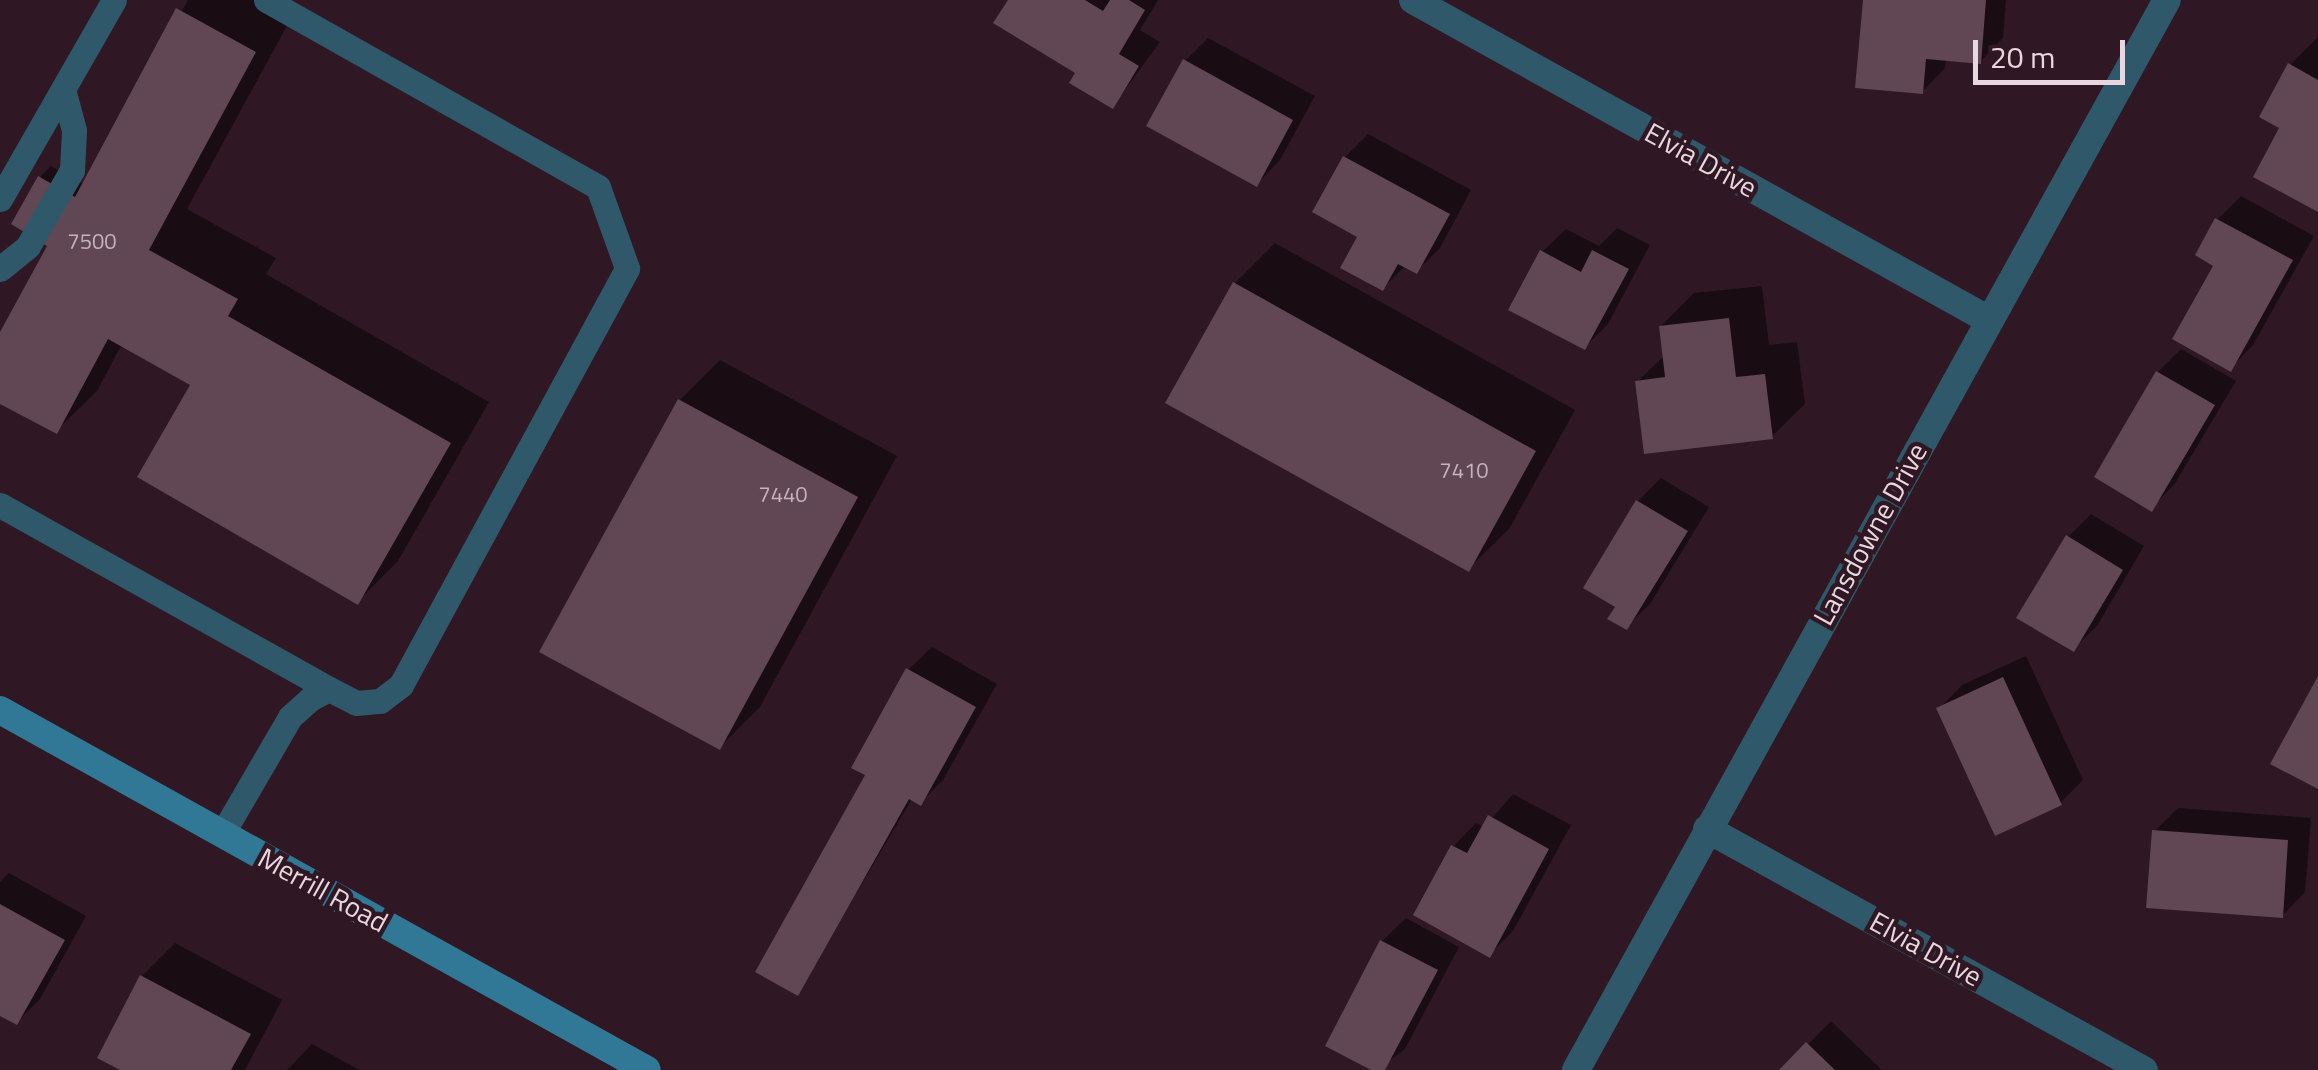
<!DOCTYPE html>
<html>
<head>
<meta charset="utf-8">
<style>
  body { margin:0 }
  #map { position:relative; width:2318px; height:1070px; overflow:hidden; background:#2f1823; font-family:"Titillium Web",sans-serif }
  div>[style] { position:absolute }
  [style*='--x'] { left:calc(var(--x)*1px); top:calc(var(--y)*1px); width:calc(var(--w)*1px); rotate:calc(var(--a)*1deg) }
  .shadow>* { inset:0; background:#0007 }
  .building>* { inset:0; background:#614653 }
  .service>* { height:25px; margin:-12.5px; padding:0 12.5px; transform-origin:12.5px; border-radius:12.5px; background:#2f596b }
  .minor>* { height:28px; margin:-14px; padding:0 14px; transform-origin:14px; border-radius:14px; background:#2f596b }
  .secondary>* { height:28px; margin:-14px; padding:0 14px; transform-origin:14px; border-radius:14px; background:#307895 }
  span { translate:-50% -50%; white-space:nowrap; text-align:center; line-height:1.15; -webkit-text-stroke:9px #2f1823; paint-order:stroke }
  .number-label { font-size:22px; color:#c6b3bb }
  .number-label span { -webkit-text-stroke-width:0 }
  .street-label { font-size:28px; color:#e8d7de }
  .scale { position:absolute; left:1973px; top:40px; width:152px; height:45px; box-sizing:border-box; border:5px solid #e8d7de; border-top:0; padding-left:12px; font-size:30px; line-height:35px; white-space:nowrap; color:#e8d7de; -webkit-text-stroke:8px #2f1823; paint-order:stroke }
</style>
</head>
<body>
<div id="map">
  <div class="shadow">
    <i style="clip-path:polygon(188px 0,275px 0,295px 11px,187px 209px,276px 258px,266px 274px,489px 402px,398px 561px,358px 601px,194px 384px,122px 344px,97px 391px,56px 431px,0 401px,0 337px,50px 244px,40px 177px,51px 166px,83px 184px)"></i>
    <i style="clip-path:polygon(1011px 0,1158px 0,1140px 30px,1160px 42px,1113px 106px)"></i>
    <i style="clip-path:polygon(1865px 0,2006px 0,2003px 38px,1980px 62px,1946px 59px,1945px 68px,1922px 92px)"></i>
    <i style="clip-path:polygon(2318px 37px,2318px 210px,2283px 127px,2290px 65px)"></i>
    <i style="clip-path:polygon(1208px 38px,1315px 96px,1280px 160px,1257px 184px,1185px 61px)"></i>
    <i style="clip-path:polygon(1368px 134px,1471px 190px,1440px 248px,1417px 271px,1406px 265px,1383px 288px,1360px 236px,1345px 157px)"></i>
    <i style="clip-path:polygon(2241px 196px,2314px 236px,2253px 345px,2230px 369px,2216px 265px,2198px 254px,2218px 219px)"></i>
    <i style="clip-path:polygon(1617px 228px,1650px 245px,1608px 324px,1585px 347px,1542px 252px,1566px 229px,1599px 246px)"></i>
    <i style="clip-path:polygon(1275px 243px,1575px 410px,1509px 529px,1468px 569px,1235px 283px)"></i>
    <i style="clip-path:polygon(1762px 286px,1769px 345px,1797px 342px,1805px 404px,1771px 437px,1638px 381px,1665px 355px,1661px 326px,1694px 293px)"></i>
    <i style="clip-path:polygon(2181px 349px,2236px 381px,2174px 485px,2151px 508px,2158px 372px)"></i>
    <i style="clip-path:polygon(720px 360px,897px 456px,760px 707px,720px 747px,680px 400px)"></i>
    <i style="clip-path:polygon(1661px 478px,1709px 507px,1650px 604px,1626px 627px,1618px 606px,1638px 501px)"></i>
    <i style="clip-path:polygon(2091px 514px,2144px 546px,2097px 626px,2073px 649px,2068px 537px)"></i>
    <i style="clip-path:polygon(932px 647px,997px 684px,943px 780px,920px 803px,912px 799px,797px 993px,908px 670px)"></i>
    <i style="clip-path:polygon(2026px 656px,2083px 780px,2060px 803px,1939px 709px,1962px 685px)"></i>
    <i style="clip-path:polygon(1513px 794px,1571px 825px,1513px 931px,1490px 954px,1453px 847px,1476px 823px,1484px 827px)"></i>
    <i style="clip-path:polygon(2178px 808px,2311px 818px,2305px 892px,2282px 916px,2155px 831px)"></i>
    <i style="clip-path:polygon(9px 873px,86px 916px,40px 999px,17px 1022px,0 1013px,0 882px)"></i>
    <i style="clip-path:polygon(1406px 918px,1459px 947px,1405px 1049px,1377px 1070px,1382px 941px)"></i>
    <i style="clip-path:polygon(175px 943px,282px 1000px,245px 1070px,125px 1070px,100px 1057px,142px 976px)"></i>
    <i style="clip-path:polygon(1831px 1021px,1882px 1070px,1783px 1070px)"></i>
    <i style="clip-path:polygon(312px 1044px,360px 1070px,287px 1070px)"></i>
  </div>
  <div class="building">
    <i style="clip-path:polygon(1008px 0,1085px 0,1103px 11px,1110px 0,1129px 0,1145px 10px,1119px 54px,1139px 66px,1113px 109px,1069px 83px,1075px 73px,993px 23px)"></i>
    <i style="clip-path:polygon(1863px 0,1986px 0,1981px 64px,1926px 59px,1923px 94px,1855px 88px)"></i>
    <i style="clip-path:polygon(176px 8px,256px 52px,149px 250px,238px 299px,228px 316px,451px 443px,358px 605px,137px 477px,190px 385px,108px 339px,57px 434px,0 404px,0 332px,47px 246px,11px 224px,38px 176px,75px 197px)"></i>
    <i style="clip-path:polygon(1183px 59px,1293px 120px,1257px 187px,1146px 126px)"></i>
    <i style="clip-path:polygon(2288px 63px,2318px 80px,2318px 212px,2253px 177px,2279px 128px,2259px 117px)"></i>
    <i style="clip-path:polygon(1343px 156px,1450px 214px,1417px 274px,1398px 264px,1383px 291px,1340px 268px,1357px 237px,1312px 212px)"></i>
    <i style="clip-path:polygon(2215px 218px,2293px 260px,2231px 372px,2172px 339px,2213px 266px,2195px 255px)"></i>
    <i style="clip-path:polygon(1540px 250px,1581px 272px,1592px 250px,1629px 269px,1585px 350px,1508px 310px)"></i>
    <i style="clip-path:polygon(1233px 282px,1536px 451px,1469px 572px,1165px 403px)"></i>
    <i style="clip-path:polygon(1729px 318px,1736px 377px,1765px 374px,1773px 439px,1644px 454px,1635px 381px,1665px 377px,1659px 326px)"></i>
    <i style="clip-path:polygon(2156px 371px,2215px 405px,2152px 512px,2094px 477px)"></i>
    <i style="clip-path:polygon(678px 399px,858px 497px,720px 750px,539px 652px)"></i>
    <i style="clip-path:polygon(1636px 500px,1688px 531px,1627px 630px,1607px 619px,1615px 607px,1583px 588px)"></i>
    <i style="clip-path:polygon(2066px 535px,2123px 570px,2074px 652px,2016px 618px)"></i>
    <i style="clip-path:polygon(906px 668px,976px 707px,921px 806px,909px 799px,798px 996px,755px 972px,865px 775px,851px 768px)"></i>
    <i style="clip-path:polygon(2318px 676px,2318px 789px,2270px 764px)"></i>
    <i style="clip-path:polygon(2003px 677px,2062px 805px,1995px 836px,1936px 708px)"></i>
    <i style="clip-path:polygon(1488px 815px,1549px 849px,1490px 958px,1413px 915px,1451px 845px,1467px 853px)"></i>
    <i style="clip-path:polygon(2152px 830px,2288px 840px,2283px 918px,2146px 908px)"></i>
    <i style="clip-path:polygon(0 904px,65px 940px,17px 1025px,0 1016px)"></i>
    <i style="clip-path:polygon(1380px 940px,1438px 970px,1385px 1070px,1371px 1070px,1325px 1046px)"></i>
    <i style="clip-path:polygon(140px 975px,251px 1034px,231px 1070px,120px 1070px,97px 1058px)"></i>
    <i style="clip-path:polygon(1806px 1042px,1835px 1070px,1779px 1070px)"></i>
  </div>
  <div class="service">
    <i style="--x:0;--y:199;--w:229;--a:-60.2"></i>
    <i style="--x:0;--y:269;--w:36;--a:-39"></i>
    <i style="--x:28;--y:246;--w:88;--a:-59.9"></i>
    <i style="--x:72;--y:170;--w:40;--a:-87.1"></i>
    <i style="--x:74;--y:130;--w:42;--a:-105"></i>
    <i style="--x:0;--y:505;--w:377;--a:29.2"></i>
    <i style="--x:222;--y:834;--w:135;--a:-59.8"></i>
    <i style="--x:290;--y:717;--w:27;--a:-42"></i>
    <i style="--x:310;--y:699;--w:21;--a:-28"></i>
    <i style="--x:329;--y:689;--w:30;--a:27"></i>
    <i style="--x:356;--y:703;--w:24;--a:-5"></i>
    <i style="--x:380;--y:701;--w:26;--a:-37"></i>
    <i style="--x:401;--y:685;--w:474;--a:-61.5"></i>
    <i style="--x:627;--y:268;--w:86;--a:-109.7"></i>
    <i style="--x:598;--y:187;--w:381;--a:-150.6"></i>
  </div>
  <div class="minor">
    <i style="--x:1413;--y:0;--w:659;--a:29.05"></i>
    <i style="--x:1707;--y:829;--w:499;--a:28.9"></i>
    <i style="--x:1576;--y:1070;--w:1222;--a:-61.09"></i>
  </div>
  <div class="secondary">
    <i style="--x:0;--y:710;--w:740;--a:29.09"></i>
  </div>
  <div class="number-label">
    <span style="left:92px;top:242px">7500</span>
    <span style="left:1464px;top:471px">7410</span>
    <span style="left:783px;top:495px">7440</span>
  </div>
  <div class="street-label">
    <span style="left:1701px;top:160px;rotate:29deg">Elvia Drive</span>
    <span style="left:1870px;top:534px;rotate:-61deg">Lansdowne Drive</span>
    <span style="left:323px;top:890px;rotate:29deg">Merrill Road</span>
    <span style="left:1926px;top:949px;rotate:29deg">Elvia Drive</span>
  </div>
  <div class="scale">20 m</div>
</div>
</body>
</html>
